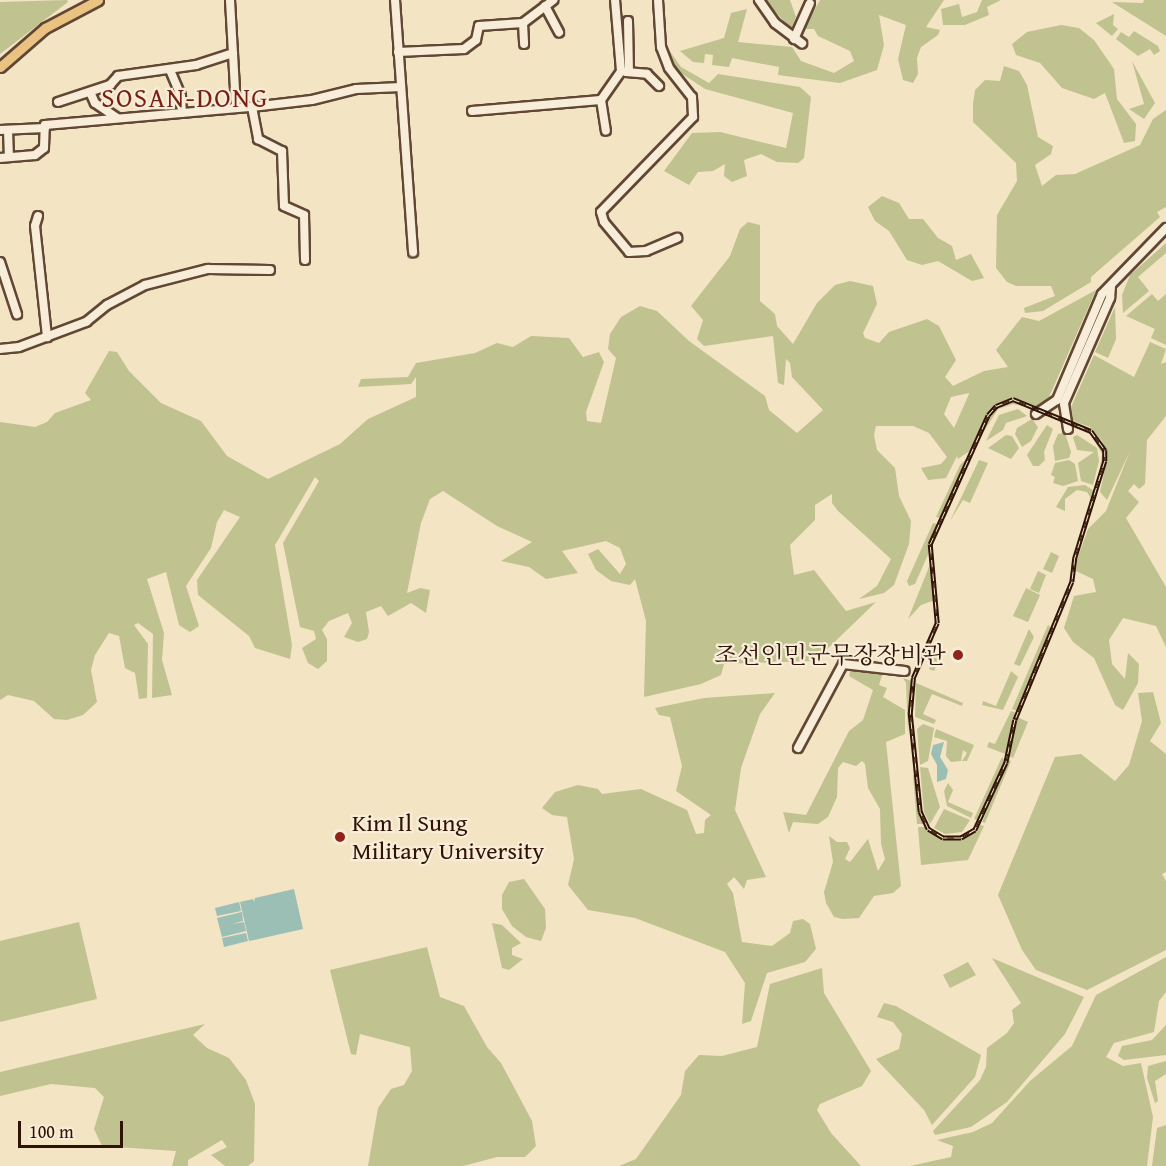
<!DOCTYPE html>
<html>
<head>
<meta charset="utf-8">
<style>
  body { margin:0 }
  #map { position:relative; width:1166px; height:1166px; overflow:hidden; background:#f3e4c3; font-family:"Gentium Book Plus","Noto Serif KR",serif }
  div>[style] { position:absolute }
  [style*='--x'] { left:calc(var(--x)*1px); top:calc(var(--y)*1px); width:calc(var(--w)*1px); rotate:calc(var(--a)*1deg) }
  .green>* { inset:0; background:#c0c290 }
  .water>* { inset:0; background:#9bbeb5 }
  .roads { filter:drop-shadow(2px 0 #614734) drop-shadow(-2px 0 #614734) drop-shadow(0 2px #614734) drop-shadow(0 -2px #614734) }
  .minor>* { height:8px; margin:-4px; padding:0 4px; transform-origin:4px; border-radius:4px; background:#f7edd8 }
  .major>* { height:9px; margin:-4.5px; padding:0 4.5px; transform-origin:4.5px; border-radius:4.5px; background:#eac282 }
  .rail>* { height:4.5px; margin-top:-2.25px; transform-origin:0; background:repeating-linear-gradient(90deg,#f7edd8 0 7px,#301304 0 14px); box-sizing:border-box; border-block:2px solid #301304 }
  .dots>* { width:16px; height:16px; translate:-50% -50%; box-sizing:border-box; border:3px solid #f7edd8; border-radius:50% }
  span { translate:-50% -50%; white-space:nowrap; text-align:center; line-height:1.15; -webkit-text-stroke:4.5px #f7edd8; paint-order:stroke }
  .poi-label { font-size:24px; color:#301304 }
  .right { translate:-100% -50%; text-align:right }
  .left { translate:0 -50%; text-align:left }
  .quarter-label { font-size:27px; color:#7a1f14; letter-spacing:1.5px }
  .scale { position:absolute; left:18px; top:1121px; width:105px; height:27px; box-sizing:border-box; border:3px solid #301304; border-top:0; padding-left:8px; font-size:18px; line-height:21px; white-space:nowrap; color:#301304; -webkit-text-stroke:4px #f7edd8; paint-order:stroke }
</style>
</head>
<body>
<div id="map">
  <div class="green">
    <i style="clip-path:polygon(67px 0,68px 2px,0 54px,0 2px)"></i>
    <i style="clip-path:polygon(765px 0,790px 0,796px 17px,791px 29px)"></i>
    <i style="clip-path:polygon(820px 0,944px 0,926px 27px,940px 30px,938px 35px,921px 47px,917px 58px,918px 74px,913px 83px,903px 80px,898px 59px,906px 25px,879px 15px,884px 45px,877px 70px,840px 83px,778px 75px,779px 67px,732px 58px,729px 67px,712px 65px,713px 55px,705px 54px,704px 63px,693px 62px,680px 51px,724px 38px,731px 13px,747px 9px,738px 42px,792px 47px,801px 61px,834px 73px,854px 61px,850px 51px,818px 36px,814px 29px,804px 29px)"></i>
    <i style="clip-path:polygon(982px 0,1001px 0,987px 7px,989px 15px,965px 25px,943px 25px,941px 9px,959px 4px,962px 17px,977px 12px)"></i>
    <i style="clip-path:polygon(1144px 0,1166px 0,1166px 36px,1112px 2px,1143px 3px)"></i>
    <i style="clip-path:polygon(1114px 14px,1113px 25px,1118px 29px,1112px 36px,1096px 23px)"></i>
    <i style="clip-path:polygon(1061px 25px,1079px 28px,1094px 40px,1114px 69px,1117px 99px,1136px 124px,1135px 141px,1124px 143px,1105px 93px,1094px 99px,1062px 88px,1040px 63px,1016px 55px,1012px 44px,1027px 32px)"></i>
    <i style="clip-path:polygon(1134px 31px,1158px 46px,1160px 51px,1154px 55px,1150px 49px,1138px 56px,1116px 39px,1121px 32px,1129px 37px)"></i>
    <i style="clip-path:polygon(664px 43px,681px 67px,709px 83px,718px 74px,800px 87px,811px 97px,804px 158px,798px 163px,777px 162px,761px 154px,744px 160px,747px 176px,732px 182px,724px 176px,725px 164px,713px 171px,698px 172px,689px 185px,664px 171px,692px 133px,720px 132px,786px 148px,793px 113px,705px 89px,678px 71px)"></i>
    <i style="clip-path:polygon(1132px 61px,1155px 103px,1144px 119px,1129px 109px,1144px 104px)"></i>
    <i style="clip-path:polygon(1004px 66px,1019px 71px,1027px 85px,1038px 137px,1053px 146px,1051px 154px,1035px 165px,1042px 186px,1056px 175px,1075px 174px,1140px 145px,1153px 119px,1166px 110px,1166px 207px,1157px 212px,1160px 217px,1091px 277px,1091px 282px,1043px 311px,1025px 313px,1024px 308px,1055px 296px,1051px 286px,1016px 286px,1007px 282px,996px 268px,997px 215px,1017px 181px,1016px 163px,973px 122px,973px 104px,975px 90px,985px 80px,1000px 81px)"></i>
    <i style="clip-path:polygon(882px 196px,899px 203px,909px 219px,923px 219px,938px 238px,952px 246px,956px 260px,971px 254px,984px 278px,972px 281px,938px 261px,922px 265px,907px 260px,889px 231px,875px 221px,868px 207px)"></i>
    <i style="clip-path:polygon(evenodd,748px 222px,760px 225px,760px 301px,775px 314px,777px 326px,793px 344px,817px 303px,835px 285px,850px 281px,873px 286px,877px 304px,863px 333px,865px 338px,879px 343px,889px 332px,927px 319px,939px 326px,956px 360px,945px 377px,953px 386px,984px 371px,1008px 367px,996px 350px,1022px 317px,1039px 321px,1096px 290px,1046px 404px,1041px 408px,1013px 398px,995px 405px,971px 450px,958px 459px,957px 456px,946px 478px,928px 480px,921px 468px,941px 464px,947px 457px,929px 433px,913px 426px,876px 426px,874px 435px,877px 450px,895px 468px,899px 496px,911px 521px,909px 544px,894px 585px,884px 593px,859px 599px,877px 586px,891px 559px,838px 511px,832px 503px,832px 494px,815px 505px,815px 520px,790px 545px,794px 575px,814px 570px,846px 611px,876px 602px,820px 656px,811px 661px,724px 664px,721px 675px,701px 684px,644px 697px,646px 621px,635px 579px,630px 585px,611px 581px,596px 570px,588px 554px,598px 549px,620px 574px,626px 564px,620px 548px,606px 541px,562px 551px,578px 573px,546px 579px,529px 567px,501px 561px,532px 542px,497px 526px,443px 491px,430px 499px,421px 523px,407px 593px,420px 588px,430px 590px,426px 613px,411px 603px,388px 616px,381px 606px,366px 612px,369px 632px,367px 639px,358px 642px,344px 637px,352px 623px,348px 613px,329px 621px,322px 630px,327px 639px,327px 661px,318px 669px,308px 663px,302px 648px,316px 639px,314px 631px,300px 627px,283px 543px,319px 481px,315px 477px,275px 545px,292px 645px,290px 659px,255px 648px,249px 636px,198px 595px,197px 580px,240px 517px,224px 510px,217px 522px,211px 548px,186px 586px,199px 626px,190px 632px,179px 625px,166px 572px,147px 579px,164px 633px,162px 660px,172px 695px,152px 698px,153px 634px,138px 623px,134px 625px,148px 644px,147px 698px,139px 699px,135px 673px,125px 668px,119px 636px,109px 633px,95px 655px,91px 670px,97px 702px,83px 715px,67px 720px,54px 719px,34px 701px,8px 695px,0 700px,0 422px,35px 427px,47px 422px,55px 413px,91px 400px,85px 393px,109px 351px,117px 352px,129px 371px,161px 403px,201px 421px,227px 456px,268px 479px,340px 444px,368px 419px,416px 397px,416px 377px,411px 384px,358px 387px,361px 379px,408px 377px,416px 363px,475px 353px,497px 343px,513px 347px,531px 336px,569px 338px,583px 357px,599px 352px,604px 362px,586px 412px,587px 421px,601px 423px,616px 358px,608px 349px,610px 334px,621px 317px,640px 306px,657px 311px,689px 341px,765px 396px,769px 410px,797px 433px,823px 410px,792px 377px,790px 363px,786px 359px,784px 385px,778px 383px,773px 336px,704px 346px,697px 339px,703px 320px,691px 306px,730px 256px,740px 229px,748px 222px,969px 393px,969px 394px,954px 428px,944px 414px,951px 397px,969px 393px)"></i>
    <i style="clip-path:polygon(1166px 243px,1166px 253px,1138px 277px,1149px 291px,1123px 313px,1122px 295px,1130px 275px)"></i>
    <i style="clip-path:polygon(1098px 290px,1099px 293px,1049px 402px)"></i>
    <i style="clip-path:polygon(1152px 294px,1158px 301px,1166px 294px,1166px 345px,1151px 338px,1155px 329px,1126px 316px)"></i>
    <i style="clip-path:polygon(1114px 300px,1115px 302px,1067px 411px,1067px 405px)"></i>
    <i style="clip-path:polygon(1115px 307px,1116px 339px,1108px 358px,1095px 352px)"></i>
    <i style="clip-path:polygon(1150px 342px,1166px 349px,1161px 364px,1166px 362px,1166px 416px,1147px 440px,1145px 484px,1139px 489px,1134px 484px,1128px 491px,1139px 502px,1126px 518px,1166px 587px,1166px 647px,1156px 626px,1123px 618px,1109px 640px,1112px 664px,1125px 679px,1128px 653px,1139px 664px,1138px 683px,1123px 710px,1115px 705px,1094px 658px,1073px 642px,1064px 628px,1074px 596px,1096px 592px,1093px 579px,1076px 571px,1077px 560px,1088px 529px,1106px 511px,1130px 451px,1107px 500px,1100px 492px,1107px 459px,1102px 441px,1090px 427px,1070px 420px,1068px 414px,1094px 355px,1134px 377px)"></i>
    <i style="clip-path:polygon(1013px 401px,1038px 409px,1013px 404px,998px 409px,973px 449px,991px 411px)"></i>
    <i style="clip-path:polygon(1018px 409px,1027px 416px,1006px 423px,1003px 430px,986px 441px,999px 415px)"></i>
    <i style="clip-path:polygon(1032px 419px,1038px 427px,1031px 441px,1022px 447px,1015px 434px,1017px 428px)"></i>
    <i style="clip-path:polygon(1047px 425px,1053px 429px,1044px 452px,1045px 460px,1039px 466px,1033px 466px,1027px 455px)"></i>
    <i style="clip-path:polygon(1089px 431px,1104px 451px,1097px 489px,1102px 454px)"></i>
    <i style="clip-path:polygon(1065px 433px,1071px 452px,1069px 458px,1055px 461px,1053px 446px,1058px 434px)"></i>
    <i style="clip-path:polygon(1006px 435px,1012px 436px,1019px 448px,1011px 459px,988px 448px)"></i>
    <i style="clip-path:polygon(1077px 435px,1097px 448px,1099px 461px,1093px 485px,1081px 481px,1078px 463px,1094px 452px,1077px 450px,1073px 437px)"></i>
    <i style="clip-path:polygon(971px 457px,946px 516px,941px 519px,969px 458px)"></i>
    <i style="clip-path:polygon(966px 459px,940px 518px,936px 517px,960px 465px)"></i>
    <i style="clip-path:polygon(979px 460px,988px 463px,970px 503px,963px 500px,950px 521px)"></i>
    <i style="clip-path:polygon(1069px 460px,1075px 464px,1078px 481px,1063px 486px,1053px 483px,1055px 477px,1051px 475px,1055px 463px)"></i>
    <i style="clip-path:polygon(1085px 485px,1094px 491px,1093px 502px,1087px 492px,1077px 490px,1065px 499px,1065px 511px,1056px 507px,1068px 487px)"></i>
    <i style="clip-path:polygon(933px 523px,937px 524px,930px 550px,915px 584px,909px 586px,907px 581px)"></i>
    <i style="clip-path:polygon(1051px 552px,1059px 556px,1052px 573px,1043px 569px)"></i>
    <i style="clip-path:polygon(931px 562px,935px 600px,921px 605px,908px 619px)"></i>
    <i style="clip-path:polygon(1038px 571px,1046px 575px,1039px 593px,1030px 589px)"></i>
    <i style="clip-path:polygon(1026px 588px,1040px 595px,1028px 622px,1013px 616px)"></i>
    <i style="clip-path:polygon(1048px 625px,1052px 629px,1017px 711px,1012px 709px)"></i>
    <i style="clip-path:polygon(1029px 629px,1034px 637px,1020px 666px,1014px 664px)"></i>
    <i style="clip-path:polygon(935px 647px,943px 651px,934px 671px,929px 669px)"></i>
    <i style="clip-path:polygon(851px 668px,883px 672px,879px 685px,887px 688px,883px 697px,905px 710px,905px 734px,886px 742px,901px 886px,893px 893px,874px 896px,859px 918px,843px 919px,834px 917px,826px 903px,824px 892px,833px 862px,829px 836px,837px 842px,847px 842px,850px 848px,845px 859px,850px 862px,868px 839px,878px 871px,885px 859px,881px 844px,880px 809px,868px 788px,865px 764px,862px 761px,856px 766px,843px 762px,838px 768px,837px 797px,828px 817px,818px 824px,793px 822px,789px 833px,783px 812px,806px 815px,849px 731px,863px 720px,873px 690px,849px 676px)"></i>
    <i style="clip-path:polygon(1011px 671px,1018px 677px,1003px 710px,982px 705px,983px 701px,996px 706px)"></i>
    <i style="clip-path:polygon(903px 678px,912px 681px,908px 732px,906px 683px)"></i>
    <i style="clip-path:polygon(916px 683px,963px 703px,962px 706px,932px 694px,923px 714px,936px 720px,934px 724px,915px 717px)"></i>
    <i style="clip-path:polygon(1153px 692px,1161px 723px,1150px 741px,1166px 754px,1166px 872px,1162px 874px,1166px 881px,1166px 950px,1087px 990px,1036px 970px,1022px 950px,998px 895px,1055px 757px,1081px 754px,1115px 781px,1129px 765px,1142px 721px,1138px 693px)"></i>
    <i style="clip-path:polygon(775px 693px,760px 714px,741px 768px,735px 810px,766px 877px,747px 880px,744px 889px,734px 877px,727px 884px,733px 893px,742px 942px,772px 946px,790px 933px,793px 921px,803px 919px,810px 924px,816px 949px,805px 962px,767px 973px,751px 1021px,742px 1024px,745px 983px,725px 952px,635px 918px,588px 910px,568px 885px,574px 859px,567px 817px,552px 815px,542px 808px,555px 792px,578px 785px,598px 789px,602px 794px,641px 789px,687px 810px,696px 834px,704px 833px,705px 820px,711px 815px,676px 791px,682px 766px,670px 717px,659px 715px,655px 708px,704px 698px)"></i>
    <i style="clip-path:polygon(1011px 711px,1016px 713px,1008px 755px,987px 747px,989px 742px,995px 744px)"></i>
    <i style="clip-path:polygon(1017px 717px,1028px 722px,1013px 758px,1009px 756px)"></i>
    <i style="clip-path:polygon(923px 724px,934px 728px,928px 761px,920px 765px,917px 729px)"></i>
    <i style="clip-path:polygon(936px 729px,974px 745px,967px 761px,962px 761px,967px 753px,963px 750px,961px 761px,951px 762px,946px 756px,947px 741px,934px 737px)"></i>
    <i style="clip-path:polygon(1002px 757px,1006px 762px,980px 821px,974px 819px)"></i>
    <i style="clip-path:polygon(1009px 760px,1011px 761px,985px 823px,982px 822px)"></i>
    <i style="clip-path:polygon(920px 767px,928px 768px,940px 807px,930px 824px,924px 812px)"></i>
    <i style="clip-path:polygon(913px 775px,915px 775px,923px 824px,917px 824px)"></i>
    <i style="clip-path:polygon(948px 783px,953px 790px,948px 802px,973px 813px,971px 818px,947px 806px,944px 791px)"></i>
    <i style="clip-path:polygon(944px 809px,970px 820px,962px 832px,945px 834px,934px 828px)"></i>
    <i style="clip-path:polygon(980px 825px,984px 826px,968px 860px,921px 865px,918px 827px,925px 827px,943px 839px,956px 840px,969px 836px)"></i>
    <i style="clip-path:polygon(524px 879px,545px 909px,546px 928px,541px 941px,526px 937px,512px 926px,502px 909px,502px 895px,509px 882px)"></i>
    <i style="clip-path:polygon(79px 922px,97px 999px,0 1022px,0 941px)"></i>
    <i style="clip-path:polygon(492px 923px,502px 925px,521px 943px,512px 948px,512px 955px,523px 959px,509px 970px,502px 968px)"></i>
    <i style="clip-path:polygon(427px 947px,440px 997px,464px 1006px,487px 1047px,501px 1063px,532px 1121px,536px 1146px,525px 1157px,497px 1157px,463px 1166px,368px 1166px,378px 1108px,391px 1089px,404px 1085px,412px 1071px,410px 1047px,360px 1034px,356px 1055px,351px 1054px,330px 970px)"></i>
    <i style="clip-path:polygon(1166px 957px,1166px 992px,1159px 1001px,1154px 1032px,1114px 1043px,1106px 1057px,1123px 1066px,1141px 1063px,1153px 1117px,1147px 1166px,910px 1166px,951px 1157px,953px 1146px,937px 1140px,973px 1132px,992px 1123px,1030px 1081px,1072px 1046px,1096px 995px)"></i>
    <i style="clip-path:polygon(992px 958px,1084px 997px,1065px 1034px,1007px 1102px,971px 1127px,935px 1135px,933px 1131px,980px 1080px,986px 1067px,987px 1048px,1007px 1033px,1014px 1023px,1012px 1010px,1021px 1003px)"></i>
    <i style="clip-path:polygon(968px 962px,976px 975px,950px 988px,943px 975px)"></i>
    <i style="clip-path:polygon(822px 968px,824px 993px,871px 1071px,862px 1086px,820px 1104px,817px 1110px,831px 1133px,861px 1166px,619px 1166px,636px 1159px,681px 1095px,685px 1071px,699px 1055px,722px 1056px,757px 1047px,770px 984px)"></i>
    <i style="clip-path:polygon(884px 1003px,896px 1006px,981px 1055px,975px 1077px,932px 1125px,924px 1110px,876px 1059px,899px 1049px,902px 1034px,893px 1022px,877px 1017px)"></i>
    <i style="clip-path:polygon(205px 1024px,193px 1035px,207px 1048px,229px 1058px,246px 1080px,255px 1104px,254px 1161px,248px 1166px,225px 1166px,211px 1155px,227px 1147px,222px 1140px,188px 1160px,188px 1166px,172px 1166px,176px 1151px,102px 1146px,94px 1129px,104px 1097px,95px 1088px,51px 1084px,0 1096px,0 1072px)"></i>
    <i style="clip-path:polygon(1166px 1025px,1166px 1055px,1124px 1060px,1118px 1056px,1122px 1046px,1152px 1040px)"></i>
    <i style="clip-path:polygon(1166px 1061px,1166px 1074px,1155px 1081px,1158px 1101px,1155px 1103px,1147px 1078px,1148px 1066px)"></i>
    <i style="clip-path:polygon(1166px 1125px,1166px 1166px,1152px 1166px,1157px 1128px)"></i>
  </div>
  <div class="water">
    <i style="clip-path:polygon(944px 742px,940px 757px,948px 770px,946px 779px,937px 782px,937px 765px,931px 754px,933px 745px)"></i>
    <i style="clip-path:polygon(294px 889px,303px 929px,249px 941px,240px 902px,253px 899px,254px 902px,255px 898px)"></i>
    <i style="clip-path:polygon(239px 902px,241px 911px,217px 916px,215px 908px)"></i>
    <i style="clip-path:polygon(242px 912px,243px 921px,232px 924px,244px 922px,246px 931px,222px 937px,217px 918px)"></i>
    <i style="clip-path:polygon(246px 933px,248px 941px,224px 947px,222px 938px)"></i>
  </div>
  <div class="roads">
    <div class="minor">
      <i style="--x:230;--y:0;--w:108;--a:86.8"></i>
      <i style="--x:395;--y:0;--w:253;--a:85.9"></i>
      <i style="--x:658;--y:0;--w:47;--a:86.3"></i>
      <i style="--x:661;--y:47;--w:22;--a:69"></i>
      <i style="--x:669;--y:68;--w:37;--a:52"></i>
      <i style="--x:692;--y:97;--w:20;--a:87"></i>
      <i style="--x:693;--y:117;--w:132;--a:134.1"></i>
      <i style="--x:601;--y:212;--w:10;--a:73"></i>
      <i style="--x:604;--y:222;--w:39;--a:50"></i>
      <i style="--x:629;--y:252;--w:17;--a:-3"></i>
      <i style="--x:646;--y:251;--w:34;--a:-23"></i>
      <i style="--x:759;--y:0;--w:28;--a:55"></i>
      <i style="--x:775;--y:23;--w:34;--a:37"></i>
      <i style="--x:545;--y:6;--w:30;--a:62"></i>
      <i style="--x:628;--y:21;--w:51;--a:88.9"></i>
      <i style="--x:523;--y:23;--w:21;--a:87"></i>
      <i style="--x:794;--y:39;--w:39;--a:-66"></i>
      <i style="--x:398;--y:52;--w:66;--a:-2.6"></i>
      <i style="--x:464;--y:49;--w:15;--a:-37"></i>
      <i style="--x:476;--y:40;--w:14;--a:-78"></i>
      <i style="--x:479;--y:26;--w:44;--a:-3.9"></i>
      <i style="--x:523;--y:23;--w:38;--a:-37"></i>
      <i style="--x:170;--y:70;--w:28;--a:67"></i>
      <i style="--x:181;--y:96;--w:17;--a:87"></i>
      <i style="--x:626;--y:72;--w:21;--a:5"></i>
      <i style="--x:647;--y:74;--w:17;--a:45"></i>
      <i style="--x:90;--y:92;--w:12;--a:66"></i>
      <i style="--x:95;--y:103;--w:27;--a:34"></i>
      <i style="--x:601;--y:100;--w:31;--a:81"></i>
      <i style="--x:58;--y:102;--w:55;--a:-18.1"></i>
      <i style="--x:110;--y:85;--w:12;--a:-48"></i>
      <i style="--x:118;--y:76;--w:79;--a:-8"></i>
      <i style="--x:196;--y:65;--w:39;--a:-18"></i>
      <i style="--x:252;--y:107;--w:33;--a:79"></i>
      <i style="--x:258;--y:139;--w:27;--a:27"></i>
      <i style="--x:282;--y:151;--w:55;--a:87.9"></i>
      <i style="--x:284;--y:206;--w:22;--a:24"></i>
      <i style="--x:304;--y:215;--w:45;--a:88.7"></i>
      <i style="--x:472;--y:111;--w:129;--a:-4.9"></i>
      <i style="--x:601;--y:100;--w:35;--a:-55"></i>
      <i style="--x:621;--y:71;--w:71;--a:-94.8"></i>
      <i style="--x:0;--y:130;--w:45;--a:-2.5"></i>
      <i style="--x:8;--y:130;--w:27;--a:88"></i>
      <i style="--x:0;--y:158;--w:35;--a:-5"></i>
      <i style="--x:35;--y:155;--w:11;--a:-38"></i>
      <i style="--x:44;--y:148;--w:23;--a:-88"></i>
      <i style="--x:45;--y:125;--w:208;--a:-5"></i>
      <i style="--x:252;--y:107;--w:60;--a:-6.7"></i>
      <i style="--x:312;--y:100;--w:45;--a:-14"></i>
      <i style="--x:356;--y:89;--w:45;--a:-2.5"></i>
      <i style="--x:38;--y:216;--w:10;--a:107"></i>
      <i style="--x:35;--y:226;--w:112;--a:83.8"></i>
      <i style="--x:0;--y:262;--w:55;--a:71.9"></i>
      <i style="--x:0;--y:349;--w:19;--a:-6"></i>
      <i style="--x:19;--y:347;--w:72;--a:-20.5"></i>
      <i style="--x:86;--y:322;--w:27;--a:-39"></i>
      <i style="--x:107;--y:305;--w:43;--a:-27.8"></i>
      <i style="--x:145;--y:285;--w:65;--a:-14.3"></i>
      <i style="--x:208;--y:269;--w:62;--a:0.9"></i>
      <i style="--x:1036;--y:414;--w:25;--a:-34"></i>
      <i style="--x:1057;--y:400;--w:115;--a:-67"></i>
      <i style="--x:1102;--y:294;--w:92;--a:-45.9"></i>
      <i style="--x:1068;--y:429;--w:26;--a:-99"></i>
      <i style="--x:1064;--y:403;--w:115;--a:-66.3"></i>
      <i style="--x:1110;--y:298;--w:12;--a:-85"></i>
      <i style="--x:798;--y:748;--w:95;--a:-61.8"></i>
      <i style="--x:843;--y:664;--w:62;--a:6.4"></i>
    </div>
    <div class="major">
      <i style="--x:0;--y:67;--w:60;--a:-40.9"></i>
      <i style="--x:45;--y:28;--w:60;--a:-27.8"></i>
    </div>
  </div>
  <div class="rail">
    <i style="--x:1013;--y:399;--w:84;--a:22.3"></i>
    <i style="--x:1091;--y:431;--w:24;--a:54"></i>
    <i style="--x:1105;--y:450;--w:11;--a:90"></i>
    <i style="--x:1105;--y:461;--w:102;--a:107.2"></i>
    <i style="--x:1075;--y:558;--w:24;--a:97"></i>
    <i style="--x:1072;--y:582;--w:149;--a:112.4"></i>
    <i style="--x:1015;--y:720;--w:44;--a:101.8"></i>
    <i style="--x:1006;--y:763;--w:74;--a:114.8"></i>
    <i style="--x:975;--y:830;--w:16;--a:150"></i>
    <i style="--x:961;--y:838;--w:18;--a:180"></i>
    <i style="--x:943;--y:838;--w:17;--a:-149"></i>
    <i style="--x:928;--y:829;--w:19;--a:-115"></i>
    <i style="--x:920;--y:812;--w:99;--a:-95.8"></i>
    <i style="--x:910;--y:714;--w:36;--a:-85"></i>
    <i style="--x:913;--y:678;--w:60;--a:-66.4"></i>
    <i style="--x:937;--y:623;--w:79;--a:-95.1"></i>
    <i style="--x:930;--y:544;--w:141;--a:-65.8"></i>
    <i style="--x:988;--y:415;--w:12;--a:-48"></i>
    <i style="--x:996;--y:406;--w:18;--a:-22"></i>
  </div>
  <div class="dots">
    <i style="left:958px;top:655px;background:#8f2418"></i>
    <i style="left:340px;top:837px;background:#8f2418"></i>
  </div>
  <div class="poi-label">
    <span class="right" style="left:946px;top:655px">조선인민군무장장비관</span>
    <span class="left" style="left:352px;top:837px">Kim Il Sung<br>Military University</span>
  </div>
  <div class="quarter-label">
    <span style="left:185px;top:98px">SOSAN-DONG</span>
  </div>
  <div class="scale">100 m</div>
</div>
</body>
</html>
